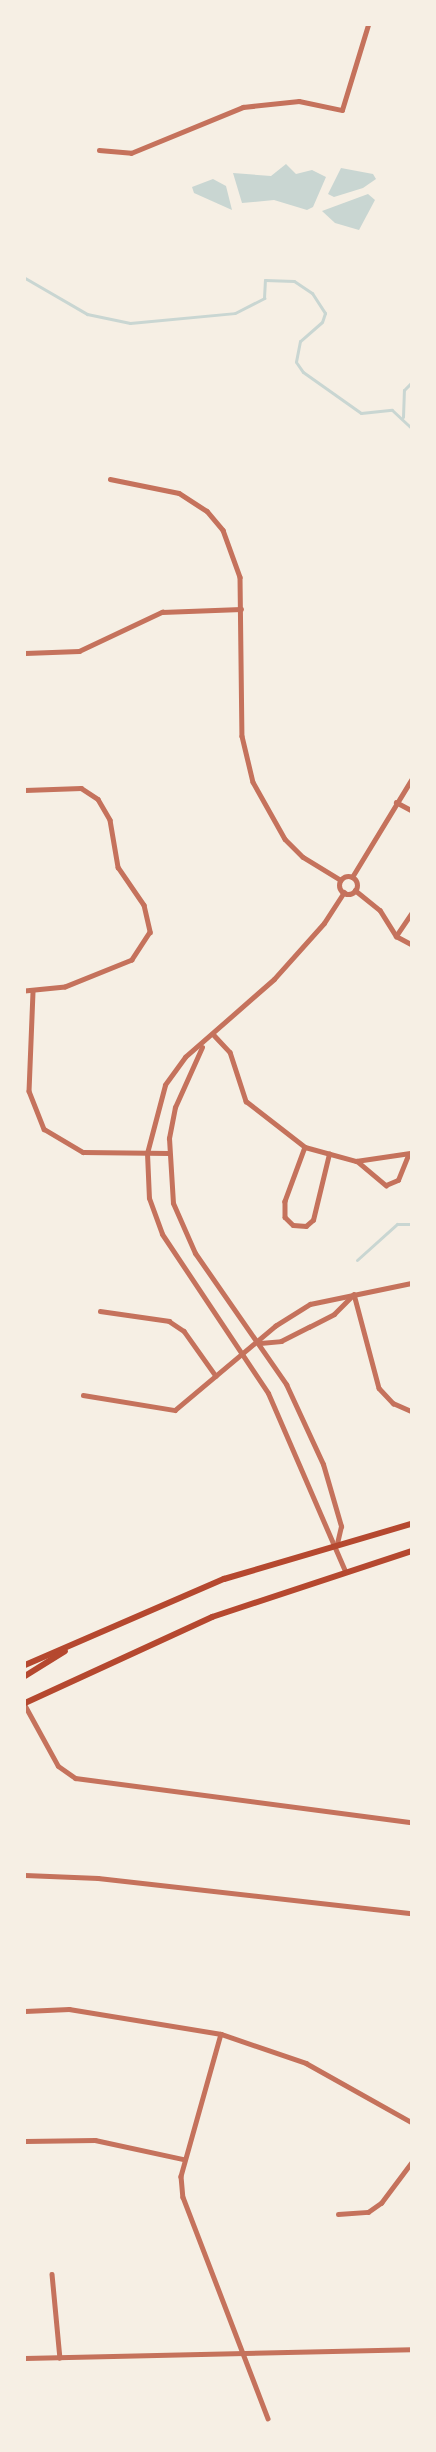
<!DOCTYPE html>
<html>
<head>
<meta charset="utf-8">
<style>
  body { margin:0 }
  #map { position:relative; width:436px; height:2452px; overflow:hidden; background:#f6efe4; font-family:"DejaVu Sans",sans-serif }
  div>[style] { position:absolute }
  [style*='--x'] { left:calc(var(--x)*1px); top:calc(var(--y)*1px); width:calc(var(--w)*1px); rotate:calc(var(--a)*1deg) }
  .water>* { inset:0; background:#c9d6d2 }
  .stream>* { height:3px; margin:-1.5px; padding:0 1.5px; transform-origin:1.5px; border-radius:1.5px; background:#c9d6d2 }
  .minor>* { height:4.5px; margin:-2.25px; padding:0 2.25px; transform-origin:2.25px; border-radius:2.25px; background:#c5725c }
  .tertiary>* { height:5px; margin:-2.5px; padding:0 2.5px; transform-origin:2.5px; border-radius:2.5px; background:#c5725c }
  .tertiary>.ring { margin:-2.5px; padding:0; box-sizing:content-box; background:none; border:5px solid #c5725c; border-radius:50% }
  .primary>* { height:6px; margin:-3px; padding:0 3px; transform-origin:3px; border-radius:3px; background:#b5482f }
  span { translate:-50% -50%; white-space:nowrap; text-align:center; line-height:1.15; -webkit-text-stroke:5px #f6efe4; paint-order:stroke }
  .frame { position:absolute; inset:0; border:26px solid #f6efe4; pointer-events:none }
</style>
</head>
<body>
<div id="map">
  <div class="water">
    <i style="clip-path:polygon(286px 164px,296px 174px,312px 170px,326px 177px,313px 207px,307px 210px,274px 200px,242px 203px,233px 173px,271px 176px)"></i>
    <i style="clip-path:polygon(341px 168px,373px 174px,376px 179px,363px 188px,334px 197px,328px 194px)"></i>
    <i style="clip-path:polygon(213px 179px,226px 186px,232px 210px,194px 193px,192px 187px)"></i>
    <i style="clip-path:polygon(368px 194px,375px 200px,359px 230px,335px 223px,322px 211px)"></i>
  </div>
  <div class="stream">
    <i style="--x:25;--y:278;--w:72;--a:30.1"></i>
    <i style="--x:87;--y:314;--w:44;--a:11.8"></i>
    <i style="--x:130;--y:323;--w:105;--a:-5.4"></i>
    <i style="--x:235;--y:313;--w:33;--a:-27"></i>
    <i style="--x:264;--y:298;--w:18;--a:-87"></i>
    <i style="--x:265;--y:280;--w:29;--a:2"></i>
    <i style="--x:294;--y:281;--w:22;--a:34"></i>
    <i style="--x:312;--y:293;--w:24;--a:57"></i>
    <i style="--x:325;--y:313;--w:9;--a:108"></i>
    <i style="--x:322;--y:322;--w:29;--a:139"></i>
    <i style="--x:300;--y:341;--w:21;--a:101"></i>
    <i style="--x:296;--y:362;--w:12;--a:55"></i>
    <i style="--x:303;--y:372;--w:71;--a:35.3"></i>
    <i style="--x:361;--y:413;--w:31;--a:-6"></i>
    <i style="--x:392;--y:410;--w:26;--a:43"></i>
    <i style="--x:403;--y:417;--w:27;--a:-88"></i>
    <i style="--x:404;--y:390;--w:10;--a:-45"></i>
    <i style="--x:357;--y:1260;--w:54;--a:-42"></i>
    <i style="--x:397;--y:1224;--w:14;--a:0"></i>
  </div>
  <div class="minor">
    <i style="--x:99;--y:150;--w:32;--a:5"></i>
    <i style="--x:131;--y:153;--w:121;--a:-22.3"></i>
    <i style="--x:243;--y:107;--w:56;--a:-6.1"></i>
    <i style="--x:299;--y:101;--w:44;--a:11.8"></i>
    <i style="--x:342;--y:110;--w:89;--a:-73"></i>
    <i style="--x:110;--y:479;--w:70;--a:11.5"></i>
    <i style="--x:179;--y:493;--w:33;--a:33"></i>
    <i style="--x:207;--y:511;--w:25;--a:50"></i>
    <i style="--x:223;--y:530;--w:50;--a:70.1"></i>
    <i style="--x:240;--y:577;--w:159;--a:89.3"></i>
    <i style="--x:242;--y:736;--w:47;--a:76.6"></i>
    <i style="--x:253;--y:782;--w:65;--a:60.7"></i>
    <i style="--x:285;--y:839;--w:25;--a:45"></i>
    <i style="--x:303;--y:857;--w:44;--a:31.2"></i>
    <i style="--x:25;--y:653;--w:54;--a:-2.1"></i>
    <i style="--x:79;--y:651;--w:92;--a:-25.2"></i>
    <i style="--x:162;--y:612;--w:79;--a:-2.2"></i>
    <i style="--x:25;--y:790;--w:56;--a:-2"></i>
    <i style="--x:81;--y:788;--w:20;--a:33"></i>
    <i style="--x:98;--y:799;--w:24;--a:60"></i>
    <i style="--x:110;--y:820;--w:48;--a:80.3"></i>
    <i style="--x:118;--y:867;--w:46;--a:55.6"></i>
    <i style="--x:144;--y:905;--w:28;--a:77"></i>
    <i style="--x:150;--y:932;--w:33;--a:123"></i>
    <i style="--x:132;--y:960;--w:72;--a:158.1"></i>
    <i style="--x:65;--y:987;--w:40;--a:174.3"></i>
    <i style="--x:396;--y:802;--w:17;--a:28"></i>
    <i style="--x:355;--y:890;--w:32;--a:39"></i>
    <i style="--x:380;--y:910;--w:31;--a:58"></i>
    <i style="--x:396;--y:936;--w:17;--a:28"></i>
    <i style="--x:396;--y:936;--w:27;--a:-56"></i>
    <i style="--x:33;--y:992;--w:99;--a:92.3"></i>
    <i style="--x:29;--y:1091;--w:41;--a:68.5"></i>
    <i style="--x:44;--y:1129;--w:45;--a:30.5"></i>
    <i style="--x:83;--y:1152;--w:86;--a:0.7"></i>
    <i style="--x:214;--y:1035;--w:23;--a:47"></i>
    <i style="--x:230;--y:1052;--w:52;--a:71.9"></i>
    <i style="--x:246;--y:1101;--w:75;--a:37.9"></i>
    <i style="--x:305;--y:1147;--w:53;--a:15.4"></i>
    <i style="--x:356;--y:1161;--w:56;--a:-8.3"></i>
    <i style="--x:305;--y:1147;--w:58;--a:110.3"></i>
    <i style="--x:285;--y:1201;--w:16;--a:90"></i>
    <i style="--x:285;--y:1217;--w:11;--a:45"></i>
    <i style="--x:293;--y:1225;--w:13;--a:4"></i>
    <i style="--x:306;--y:1226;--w:9;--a:-41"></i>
    <i style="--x:313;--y:1220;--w:68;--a:-76.4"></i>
    <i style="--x:357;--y:1161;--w:38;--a:40"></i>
    <i style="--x:386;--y:1185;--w:13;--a:-23"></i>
    <i style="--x:398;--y:1180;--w:27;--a:-68"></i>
    <i style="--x:354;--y:1294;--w:97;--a:75.1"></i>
    <i style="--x:379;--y:1388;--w:21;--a:47"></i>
    <i style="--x:393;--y:1403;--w:20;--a:24"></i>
    <i style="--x:100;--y:1311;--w:70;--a:8.2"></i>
    <i style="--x:169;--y:1321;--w:18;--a:34"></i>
    <i style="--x:184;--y:1331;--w:55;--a:54.6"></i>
    <i style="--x:260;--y:1343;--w:21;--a:-5"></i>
    <i style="--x:281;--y:1341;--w:31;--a:-27"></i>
    <i style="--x:309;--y:1327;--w:28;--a:-27"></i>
    <i style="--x:334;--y:1314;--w:27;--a:-45"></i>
    <i style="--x:83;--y:1395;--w:93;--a:9.3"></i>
    <i style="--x:175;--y:1410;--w:131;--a:-40"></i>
    <i style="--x:275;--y:1326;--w:41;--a:-32.2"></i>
    <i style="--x:310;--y:1304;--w:103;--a:-11.7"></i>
    <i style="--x:25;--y:1875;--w:73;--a:2.4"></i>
    <i style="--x:98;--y:1878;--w:315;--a:6.4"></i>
    <i style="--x:25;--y:2011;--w:44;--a:-2.6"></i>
    <i style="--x:69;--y:2009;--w:154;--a:9.3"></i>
    <i style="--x:221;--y:2034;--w:90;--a:18.8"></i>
    <i style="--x:306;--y:2063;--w:120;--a:29.3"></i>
    <i style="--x:221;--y:2034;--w:148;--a:105.7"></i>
    <i style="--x:181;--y:2176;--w:21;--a:85"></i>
    <i style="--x:183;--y:2197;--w:237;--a:69"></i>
    <i style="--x:25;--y:2141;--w:70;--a:-0.8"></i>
    <i style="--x:95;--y:2140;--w:90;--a:12.2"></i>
    <i style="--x:338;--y:2214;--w:30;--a:-4"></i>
    <i style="--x:368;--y:2212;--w:16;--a:-35"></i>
    <i style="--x:381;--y:2203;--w:50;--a:-53.1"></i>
    <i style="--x:52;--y:2274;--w:84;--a:84.6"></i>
    <i style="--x:25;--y:2358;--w:386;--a:-1.3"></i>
  </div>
  <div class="tertiary">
    <i class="ring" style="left:339px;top:876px;width:13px;height:13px"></i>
    <i style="--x:352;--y:877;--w:114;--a:-58.7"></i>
    <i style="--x:344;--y:892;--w:37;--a:123"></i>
    <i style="--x:324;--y:923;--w:75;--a:131.8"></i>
    <i style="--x:274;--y:979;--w:118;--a:138.8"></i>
    <i style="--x:185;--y:1057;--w:34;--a:126"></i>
    <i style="--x:165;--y:1085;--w:70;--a:104.8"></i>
    <i style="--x:147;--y:1153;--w:45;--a:87.5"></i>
    <i style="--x:149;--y:1198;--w:38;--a:70"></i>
    <i style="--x:162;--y:1234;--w:191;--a:56.3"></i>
    <i style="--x:268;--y:1393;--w:194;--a:66.6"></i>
    <i style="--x:202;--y:1047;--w:66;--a:114.2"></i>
    <i style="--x:175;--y:1107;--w:32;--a:101"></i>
    <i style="--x:169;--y:1138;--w:65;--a:86.5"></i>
    <i style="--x:173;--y:1203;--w:55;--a:66.3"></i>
    <i style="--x:195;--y:1253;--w:160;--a:55.2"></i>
    <i style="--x:286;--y:1384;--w:88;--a:65.2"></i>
    <i style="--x:323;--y:1464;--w:65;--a:73.8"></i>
    <i style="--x:341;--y:1526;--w:18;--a:103"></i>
    <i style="--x:25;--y:1706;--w:68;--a:61.2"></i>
    <i style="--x:58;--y:1766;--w:21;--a:35"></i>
    <i style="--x:75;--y:1778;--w:339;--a:7.5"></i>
  </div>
  <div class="primary">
    <i style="--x:25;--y:1665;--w:217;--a:-23.4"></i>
    <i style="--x:224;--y:1579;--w:195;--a:-16.4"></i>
    <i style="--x:25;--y:1676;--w:47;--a:-32"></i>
    <i style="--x:25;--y:1703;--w:206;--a:-24.7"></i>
    <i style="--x:212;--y:1617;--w:210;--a:-18.3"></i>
  </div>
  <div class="frame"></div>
</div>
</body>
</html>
